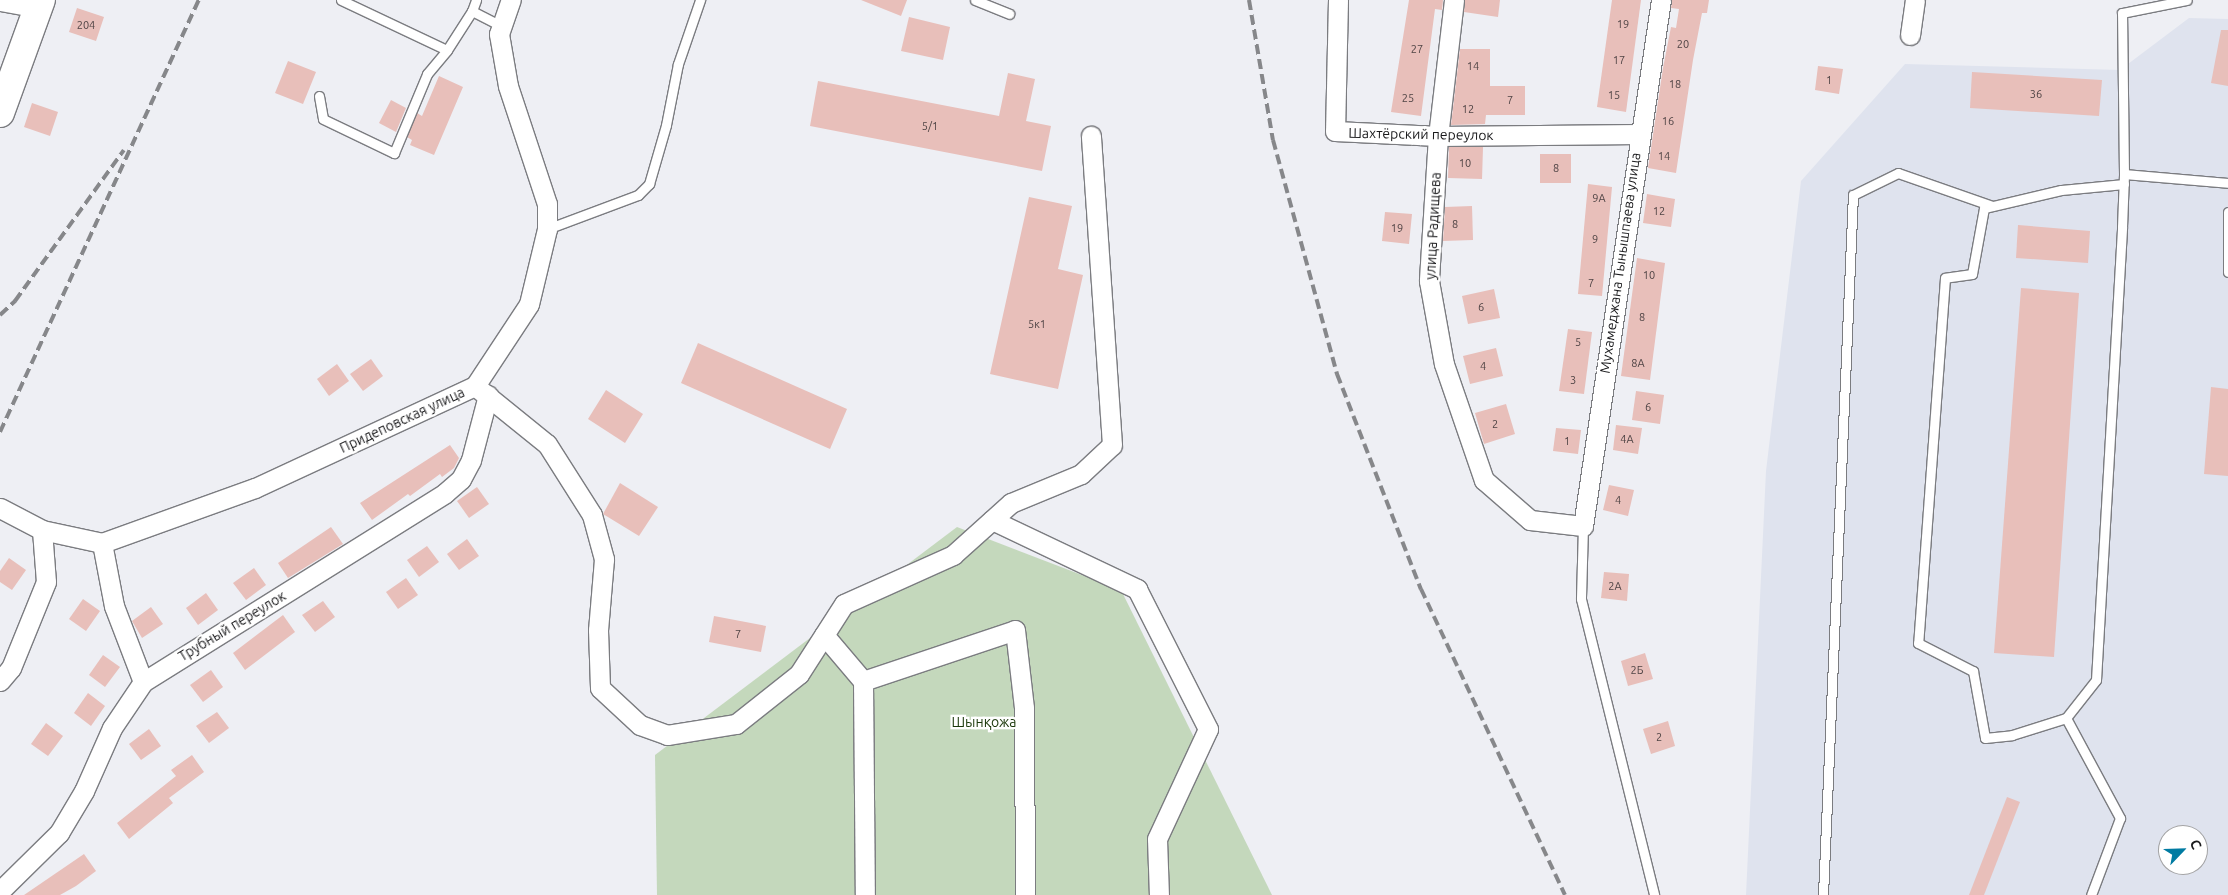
<!DOCTYPE html>
<html>
<head>
<meta charset="utf-8">
<style>
  body { margin:0 }
  #map { position:relative; width:2228px; height:895px; overflow:hidden; background:#eeeff4; font-family:Ubuntu,sans-serif }
  div>[style] { position:absolute }
  [style*='--x'] { left:calc(var(--x)*1px); top:calc(var(--y)*1px); width:calc(var(--w)*1px); rotate:calc(var(--a)*1deg) }
  .built>* { inset:0; background:#dfe3ee }
  .green>* { inset:0; background:#c4d8bc }
  .building>* { inset:0; background:#e8bfba }
  .roads { filter:drop-shadow(1px 0 #7b7c80) drop-shadow(-1px 0 #7b7c80) drop-shadow(0 1px #7b7c80) drop-shadow(0 -1px #7b7c80) }
  .service>* { height:9px; margin:-4.5px; padding:0 4.5px; transform-origin:4.5px; border-radius:4.5px; background:#fff }
  .minor>* { height:19px; margin:-9.5px; padding:0 9.5px; transform-origin:9.5px; border-radius:9.5px; background:#fff }
  .primary>* { height:28px; margin:-14px; padding:0 14px; transform-origin:14px; border-radius:14px; background:#fff }
  .rail>* { height:4px; margin-top:-2px; transform-origin:0; background:repeating-linear-gradient(90deg,#86878a 0 10px,transparent 0 15px) }
  span { translate:-50% -50%; white-space:nowrap; text-align:center; line-height:1.15; -webkit-text-stroke:4.5px #fff; paint-order:stroke }
  .number-label { font-size:11px; color:#4e4344 }
  .number-label span { -webkit-text-stroke-width:0 }
  .street-label { font-size:14px; color:#1a1a1c }
  .park-label { font-size:14px; color:#1b380b }
  .north { position:absolute; left:2158px; top:825px; width:50px; height:50px; box-sizing:border-box; background:#fff; border:1px solid #a3a3a4; border-radius:50%; rotate:66deg; font-size:14px; font-weight:700; line-height:20px; text-align:center; color:#1a1a1c }
  .north::after { content:''; display:block; margin:auto; width:18px; height:22px; background:#007ba2; clip-path:polygon(50% 0,100% 100%,50% 72%,0 100%) }
</style>
</head>
<body>
<div id="map">
  <div class="built">
    <i style="clip-path:polygon(evenodd,2189px 18px,2228px 19px,2228px 895px,1746px 895px,1766px 471px,1801px 181px,1905px 64px,2120px 70px,2189px 18px,2168px 835px,2198px 835px,2198px 865px,2168px 865px,2168px 835px)"></i>
  </div>
  <div class="green">
    <i style="clip-path:polygon(957px 527px,1121px 590px,1272px 895px,657px 895px,655px 755px)"></i>
  </div>
  <div class="building">
    <i style="clip-path:polygon(861px 0,907px 0,901px 16px)"></i>
    <i style="clip-path:polygon(1409px 0,1443px 0,1442px 10px,1435px 9px,1421px 116px,1391px 112px)"></i>
    <i style="clip-path:polygon(1465px 0,1500px 0,1498px 17px,1464px 12px)"></i>
    <i style="clip-path:polygon(1612px 0,1641px 0,1626px 112px,1597px 107px)"></i>
    <i style="clip-path:polygon(1672px 0,1709px 0,1707px 13px,1702px 13px,1693px 60px,1676px 173px,1648px 168px,1663px 68px,1671px 27px,1676px 28px,1679px 9px,1671px 8px)"></i>
    <i style="clip-path:polygon(77px 8px,104px 17px,96px 41px,69px 32px)"></i>
    <i style="clip-path:polygon(909px 17px,950px 27px,943px 60px,901px 51px)"></i>
    <i style="clip-path:polygon(2221px 30px,2228px 30px,2228px 86px,2211px 83px)"></i>
    <i style="clip-path:polygon(1460px 49px,1490px 49px,1490px 86px,1525px 86px,1525px 115px,1486px 115px,1485px 124px,1451px 125px)"></i>
    <i style="clip-path:polygon(288px 61px,316px 72px,303px 104px,275px 93px)"></i>
    <i style="clip-path:polygon(1818px 66px,1843px 69px,1839px 94px,1815px 90px)"></i>
    <i style="clip-path:polygon(1972px 72px,2102px 80px,2099px 116px,1970px 108px)"></i>
    <i style="clip-path:polygon(1008px 73px,1035px 79px,1026px 121px,1051px 126px,1042px 171px,810px 126px,818px 81px,999px 116px)"></i>
    <i style="clip-path:polygon(439px 76px,463px 87px,434px 155px,410px 145px,412px 140px,407px 137px,417px 113px,422px 116px)"></i>
    <i style="clip-path:polygon(391px 100px,406px 108px,396px 132px,379px 123px)"></i>
    <i style="clip-path:polygon(32px 103px,58px 112px,50px 136px,24px 127px)"></i>
    <i style="clip-path:polygon(1449px 147px,1483px 147px,1482px 179px,1448px 178px)"></i>
    <i style="clip-path:polygon(1540px 154px,1571px 154px,1571px 183px,1540px 183px)"></i>
    <i style="clip-path:polygon(1588px 184px,1612px 187px,1602px 296px,1578px 294px)"></i>
    <i style="clip-path:polygon(1647px 194px,1675px 199px,1671px 227px,1643px 223px)"></i>
    <i style="clip-path:polygon(1029px 197px,1072px 206px,1058px 269px,1083px 275px,1058px 389px,990px 374px)"></i>
    <i style="clip-path:polygon(1472px 206px,1473px 240px,1443px 241px,1445px 207px)"></i>
    <i style="clip-path:polygon(1385px 212px,1412px 214px,1409px 244px,1382px 241px)"></i>
    <i style="clip-path:polygon(2018px 225px,2090px 231px,2088px 263px,2016px 258px)"></i>
    <i style="clip-path:polygon(1637px 258px,1665px 263px,1650px 380px,1621px 376px)"></i>
    <i style="clip-path:polygon(2021px 288px,2079px 293px,2054px 657px,1994px 653px)"></i>
    <i style="clip-path:polygon(1494px 289px,1500px 318px,1468px 324px,1462px 296px)"></i>
    <i style="clip-path:polygon(1568px 329px,1592px 332px,1584px 394px,1559px 391px)"></i>
    <i style="clip-path:polygon(698px 343px,847px 409px,830px 449px,681px 383px)"></i>
    <i style="clip-path:polygon(1496px 348px,1503px 376px,1470px 384px,1463px 356px)"></i>
    <i style="clip-path:polygon(371px 359px,383px 376px,363px 391px,350px 374px)"></i>
    <i style="clip-path:polygon(337px 364px,349px 381px,329px 396px,317px 379px)"></i>
    <i style="clip-path:polygon(2211px 387px,2228px 389px,2228px 476px,2204px 474px)"></i>
    <i style="clip-path:polygon(606px 390px,643px 414px,625px 443px,588px 419px)"></i>
    <i style="clip-path:polygon(1636px 391px,1664px 395px,1660px 424px,1632px 420px)"></i>
    <i style="clip-path:polygon(1506px 404px,1515px 434px,1484px 444px,1475px 413px)"></i>
    <i style="clip-path:polygon(1616px 425px,1642px 428px,1638px 454px,1613px 450px)"></i>
    <i style="clip-path:polygon(1556px 428px,1581px 430px,1578px 454px,1553px 451px)"></i>
    <i style="clip-path:polygon(450px 445px,459px 458px,454px 468px,442px 477px,440px 474px,410px 496px,408px 494px,372px 520px,360px 503px)"></i>
    <i style="clip-path:polygon(620px 483px,658px 507px,639px 536px,603px 514px)"></i>
    <i style="clip-path:polygon(1609px 485px,1634px 490px,1628px 516px,1603px 510px)"></i>
    <i style="clip-path:polygon(477px 487px,489px 504px,469px 518px,457px 501px)"></i>
    <i style="clip-path:polygon(331px 527px,343px 544px,288px 578px,278px 563px)"></i>
    <i style="clip-path:polygon(467px 539px,479px 556px,459px 570px,447px 554px)"></i>
    <i style="clip-path:polygon(427px 546px,439px 562px,419px 577px,407px 560px)"></i>
    <i style="clip-path:polygon(9px 558px,26px 570px,12px 590px,0 582px,0 571px)"></i>
    <i style="clip-path:polygon(254px 568px,266px 585px,246px 600px,233px 583px)"></i>
    <i style="clip-path:polygon(1604px 572px,1629px 574px,1627px 601px,1601px 598px)"></i>
    <i style="clip-path:polygon(406px 578px,418px 595px,398px 609px,386px 592px)"></i>
    <i style="clip-path:polygon(206px 593px,218px 610px,198px 625px,186px 608px)"></i>
    <i style="clip-path:polygon(83px 599px,100px 611px,86px 631px,69px 619px)"></i>
    <i style="clip-path:polygon(323px 601px,335px 617px,315px 632px,302px 615px)"></i>
    <i style="clip-path:polygon(151px 607px,163px 624px,142px 638px,132px 621px)"></i>
    <i style="clip-path:polygon(283px 615px,295px 632px,245px 670px,233px 653px)"></i>
    <i style="clip-path:polygon(714px 616px,766px 626px,761px 652px,709px 642px)"></i>
    <i style="clip-path:polygon(1645px 653px,1653px 679px,1628px 686px,1621px 661px)"></i>
    <i style="clip-path:polygon(103px 655px,120px 667px,105px 687px,89px 675px)"></i>
    <i style="clip-path:polygon(211px 670px,223px 687px,203px 702px,190px 685px)"></i>
    <i style="clip-path:polygon(88px 693px,105px 706px,91px 726px,74px 713px)"></i>
    <i style="clip-path:polygon(217px 712px,229px 728px,209px 743px,196px 726px)"></i>
    <i style="clip-path:polygon(1668px 721px,1675px 746px,1651px 754px,1643px 729px)"></i>
    <i style="clip-path:polygon(46px 723px,63px 736px,48px 756px,31px 744px)"></i>
    <i style="clip-path:polygon(149px 729px,161px 746px,141px 760px,129px 744px)"></i>
    <i style="clip-path:polygon(192px 755px,204px 772px,169px 798px,173px 803px,129px 839px,117px 823px,176px 776px,171px 770px)"></i>
    <i style="clip-path:polygon(2007px 797px,2020px 802px,1984px 895px,1969px 895px)"></i>
    <i style="clip-path:polygon(84px 854px,96px 871px,76px 886px,60px 895px,24px 895px)"></i>
  </div>
  <div class="roads">
    <div class="service">
      <i style="--x:341;--y:0;--w:117;--a:25.3"></i>
      <i style="--x:975;--y:0;--w:37;--a:22"></i>
      <i style="--x:472;--y:11;--w:12;--a:-70"></i>
      <i style="--x:319;--y:96;--w:23;--a:80"></i>
      <i style="--x:323;--y:119;--w:79;--a:25.6"></i>
      <i style="--x:394;--y:153;--w:86;--a:-67.3"></i>
      <i style="--x:427;--y:74;--w:31;--a:-50"></i>
      <i style="--x:447;--y:50;--w:46;--a:-57.3"></i>
      <i style="--x:472;--y:11;--w:34;--a:27"></i>
      <i style="--x:2124;--y:174;--w:104;--a:4.9"></i>
      <i style="--x:2124;--y:184;--w:63;--a:174.6"></i>
      <i style="--x:2061;--y:190;--w:79;--a:166.8"></i>
      <i style="--x:1984;--y:208;--w:67;--a:100.3"></i>
      <i style="--x:1972;--y:274;--w:27;--a:172"></i>
      <i style="--x:1945;--y:278;--w:366;--a:94.2"></i>
      <i style="--x:1918;--y:643;--w:62;--a:27"></i>
      <i style="--x:1973;--y:671;--w:68;--a:79.8"></i>
      <i style="--x:1985;--y:738;--w:27;--a:-6"></i>
      <i style="--x:2012;--y:735;--w:57;--a:-17.5"></i>
      <i style="--x:2066;--y:718;--w:48;--a:-51.7"></i>
      <i style="--x:2096;--y:680;--w:454;--a:-86.7"></i>
      <i style="--x:2122;--y:227;--w:53;--a:-87.8"></i>
      <i style="--x:2124;--y:174;--w:161;--a:-90.7"></i>
      <i style="--x:2122;--y:13;--w:66;--a:-11.3"></i>
      <i style="--x:2228;--y:212;--w:60;--a:90"></i>
      <i style="--x:547;--y:229;--w:97;--a:-20.5"></i>
      <i style="--x:638;--y:195;--w:16;--a:-45"></i>
      <i style="--x:649;--y:184;--w:61;--a:-73.9"></i>
      <i style="--x:666;--y:125;--w:62;--a:-78.9"></i>
      <i style="--x:678;--y:64;--w:68;--a:-71"></i>
      <i style="--x:1583;--y:526;--w:73;--a:91.6"></i>
      <i style="--x:1581;--y:599;--w:305;--a:76.1"></i>
      <i style="--x:2066;--y:718;--w:114;--a:61.6"></i>
      <i style="--x:2120;--y:818;--w:82;--a:110.6"></i>
      <i style="--x:1823;--y:895;--w:701;--a:-87.55"></i>
      <i style="--x:1853;--y:195;--w:50;--a:-26.1"></i>
      <i style="--x:1898;--y:173;--w:100;--a:19.3"></i>
    </div>
    <div class="minor">
      <i style="--x:1338;--y:0;--w:131;--a:91.3"></i>
      <i style="--x:1335;--y:131;--w:103;--a:2.8"></i>
      <i style="--x:1438;--y:136;--w:201;--a:-0.6"></i>
      <i style="--x:1454;--y:0;--w:137;--a:96.7"></i>
      <i style="--x:1438;--y:136;--w:145;--a:93.6"></i>
      <i style="--x:1429;--y:281;--w:84;--a:79.8"></i>
      <i style="--x:1444;--y:364;--w:123;--a:71"></i>
      <i style="--x:1484;--y:480;--w:61;--a:41"></i>
      <i style="--x:1530;--y:520;--w:53;--a:6.5"></i>
      <i style="--x:1583;--y:526;--w:532;--a:-81.57"></i>
      <i style="--x:0;--y:1;--w:39;--a:10"></i>
      <i style="--x:1910;--y:35;--w:35;--a:-82"></i>
      <i style="--x:475;--y:386;--w:92;--a:38.9"></i>
      <i style="--x:547;--y:444;--w:84;--a:57.6"></i>
      <i style="--x:592;--y:515;--w:46;--a:74.7"></i>
      <i style="--x:604;--y:559;--w:71;--a:94.8"></i>
      <i style="--x:598;--y:630;--w:58;--a:88"></i>
      <i style="--x:600;--y:688;--w:54;--a:42.8"></i>
      <i style="--x:640;--y:725;--w:29;--a:20"></i>
      <i style="--x:667;--y:735;--w:70;--a:-9.1"></i>
      <i style="--x:736;--y:724;--w:80;--a:-38.4"></i>
      <i style="--x:799;--y:674;--w:83;--a:-57.3"></i>
      <i style="--x:844;--y:604;--w:120;--a:-24.2"></i>
      <i style="--x:953;--y:555;--w:78;--a:-41.9"></i>
      <i style="--x:1011;--y:503;--w:76;--a:-22.5"></i>
      <i style="--x:1081;--y:474;--w:42;--a:-43.1"></i>
      <i style="--x:1112;--y:445;--w:310;--a:-93.9"></i>
      <i style="--x:0;--y:508;--w:47;--a:27.6"></i>
      <i style="--x:42;--y:530;--w:61;--a:12.2"></i>
      <i style="--x:102;--y:543;--w:163;--a:-19.8"></i>
      <i style="--x:255;--y:488;--w:242;--a:-24.9"></i>
      <i style="--x:475;--y:386;--w:98;--a:-56.6"></i>
      <i style="--x:529;--y:304;--w:77;--a:-76.5"></i>
      <i style="--x:547;--y:229;--w:25;--a:-90"></i>
      <i style="--x:547;--y:204;--w:124;--a:-108.3"></i>
      <i style="--x:508;--y:86;--w:53;--a:-99.8"></i>
      <i style="--x:499;--y:34;--w:36;--a:-71"></i>
      <i style="--x:992;--y:520;--w:161;--a:25.4"></i>
      <i style="--x:1137;--y:589;--w:157;--a:63.1"></i>
      <i style="--x:1208;--y:729;--w:121;--a:114.9"></i>
      <i style="--x:1157;--y:839;--w:56;--a:88"></i>
      <i style="--x:102;--y:543;--w:64;--a:79.2"></i>
      <i style="--x:114;--y:606;--w:81;--a:69.1"></i>
      <i style="--x:824;--y:635;--w:60;--a:49.7"></i>
      <i style="--x:863;--y:681;--w:160;--a:-18.5"></i>
      <i style="--x:1015;--y:630;--w:79;--a:83.4"></i>
      <i style="--x:1024;--y:708;--w:187;--a:89.7"></i>
      <i style="--x:0;--y:681;--w:17;--a:-50"></i>
      <i style="--x:11;--y:668;--w:93;--a:-67.9"></i>
      <i style="--x:46;--y:582;--w:52;--a:-94.4"></i>
      <i style="--x:863;--y:681;--w:214;--a:89.5"></i>
      <i style="--x:0;--y:891;--w:83;--a:-44.5"></i>
      <i style="--x:59;--y:833;--w:49;--a:-59.2"></i>
      <i style="--x:84;--y:791;--w:69;--a:-66"></i>
      <i style="--x:112;--y:728;--w:55;--a:-56"></i>
      <i style="--x:143;--y:682;--w:356;--a:-32"></i>
      <i style="--x:445;--y:493;--w:21;--a:-41"></i>
      <i style="--x:461;--y:479;--w:21;--a:-62"></i>
      <i style="--x:471;--y:460;--w:67;--a:-75.3"></i>
    </div>
    <div class="primary">
      <i style="--x:0;--y:113;--w:120;--a:-70.1"></i>
    </div>
  </div>
  <div class="rail">
    <i style="--x:1249;--y:0;--w:142;--a:80.3"></i>
    <i style="--x:1273;--y:140;--w:243;--a:74.7"></i>
    <i style="--x:1337;--y:374;--w:231;--a:68.7"></i>
    <i style="--x:1421;--y:589;--w:338;--a:64.8"></i>
    <i style="--x:0;--y:315;--w:21;--a:-43"></i>
    <i style="--x:15;--y:301;--w:186;--a:-54.2"></i>
    <i style="--x:0;--y:432;--w:476;--a:-65.3"></i>
  </div>
  <div class="number-label">
    <span style="left:1623px;top:24px">19</span>
    <span style="left:86px;top:25px">204</span>
    <span style="left:1683px;top:44px">20</span>
    <span style="left:1417px;top:49px">27</span>
    <span style="left:1619px;top:60px">17</span>
    <span style="left:1473px;top:66px">14</span>
    <span style="left:1829px;top:80px">1</span>
    <span style="left:1675px;top:84px">18</span>
    <span style="left:2036px;top:94px">36</span>
    <span style="left:1614px;top:95px">15</span>
    <span style="left:1408px;top:98px">25</span>
    <span style="left:1510px;top:100px">7</span>
    <span style="left:1468px;top:109px">12</span>
    <span style="left:1668px;top:121px">16</span>
    <span style="left:930px;top:126px">5/1</span>
    <span style="left:1664px;top:156px">14</span>
    <span style="left:1465px;top:163px">10</span>
    <span style="left:1556px;top:168px">8</span>
    <span style="left:1599px;top:198px">9А</span>
    <span style="left:1659px;top:211px">12</span>
    <span style="left:1455px;top:224px">8</span>
    <span style="left:1397px;top:228px">19</span>
    <span style="left:1595px;top:239px">9</span>
    <span style="left:1649px;top:275px">10</span>
    <span style="left:1591px;top:283px">7</span>
    <span style="left:1481px;top:307px">6</span>
    <span style="left:1642px;top:317px">8</span>
    <span style="left:1037px;top:324px">5к1</span>
    <span style="left:1578px;top:342px">5</span>
    <span style="left:1638px;top:363px">8А</span>
    <span style="left:1483px;top:366px">4</span>
    <span style="left:1573px;top:380px">3</span>
    <span style="left:1648px;top:407px">6</span>
    <span style="left:1495px;top:424px">2</span>
    <span style="left:1627px;top:439px">4А</span>
    <span style="left:1567px;top:441px">1</span>
    <span style="left:1618px;top:500px">4</span>
    <span style="left:1615px;top:586px">2А</span>
    <span style="left:738px;top:634px">7</span>
    <span style="left:1637px;top:670px">2Б</span>
    <span style="left:1659px;top:737px">2</span>
  </div>
  <div class="street-label">
    <span style="left:1421px;top:134px;rotate:1deg">Шахтёрский переулок</span>
    <span style="left:1433px;top:226px;rotate:-87deg">улица Радищева</span>
    <span style="left:1620px;top:263px;rotate:-82deg">Мухамеджана Тынышпаева улица</span>
    <span style="left:402px;top:420px;rotate:-25deg">Придеповская улица</span>
    <span style="left:232px;top:626px;rotate:-31deg">Трубный переулок</span>
  </div>
  <div class="park-label">
    <span style="left:984px;top:722px">Шынқожа</span>
  </div>
  <div class="north">С</div>
</div>
</body>
</html>
